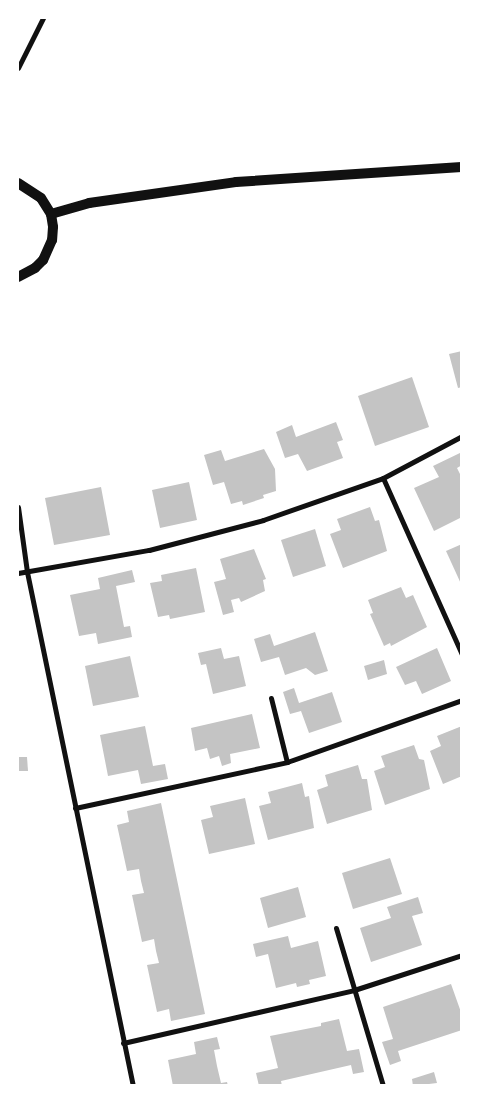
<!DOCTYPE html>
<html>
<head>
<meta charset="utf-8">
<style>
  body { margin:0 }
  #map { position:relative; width:479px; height:1103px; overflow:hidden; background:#fff; font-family:Barlow,sans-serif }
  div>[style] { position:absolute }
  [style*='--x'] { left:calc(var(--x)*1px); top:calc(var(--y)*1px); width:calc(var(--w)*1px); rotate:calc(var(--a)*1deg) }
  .building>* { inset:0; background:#c4c4c4 }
  .minor>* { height:5px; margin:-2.5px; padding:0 2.5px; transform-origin:2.5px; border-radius:2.5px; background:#111 }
  .secondary>* { height:10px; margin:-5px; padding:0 5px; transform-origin:5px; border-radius:5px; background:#111 }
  span { translate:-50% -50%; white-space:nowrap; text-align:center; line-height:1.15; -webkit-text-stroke:4.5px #fff; paint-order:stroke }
  .frame { position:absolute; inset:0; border:19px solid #fff; pointer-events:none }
</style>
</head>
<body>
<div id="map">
  <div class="building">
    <i style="clip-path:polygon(462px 351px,462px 387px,458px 388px,449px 354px)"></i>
    <i style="clip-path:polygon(412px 377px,429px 427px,375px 446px,358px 396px)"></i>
    <i style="clip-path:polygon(336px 422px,343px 440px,337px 442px,343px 458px,307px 471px,298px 454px,285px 458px,276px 432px,292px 425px,296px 437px)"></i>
    <i style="clip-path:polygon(264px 449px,275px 469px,276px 491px,263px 495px,264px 498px,243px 505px,242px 501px,231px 504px,224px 482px,213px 485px,204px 455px,221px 450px,225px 461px)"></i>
    <i style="clip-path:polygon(462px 452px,462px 465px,457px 468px,462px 478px,462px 517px,434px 531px,414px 488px,439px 477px,433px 466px)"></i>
    <i style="clip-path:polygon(189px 482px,197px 520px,160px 528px,152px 490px)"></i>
    <i style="clip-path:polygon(101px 487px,110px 535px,54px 545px,45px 498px)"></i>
    <i style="clip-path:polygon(370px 507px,375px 521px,379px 520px,387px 551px,343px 568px,330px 534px,341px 530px,337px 519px)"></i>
    <i style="clip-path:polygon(315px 529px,326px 566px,293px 577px,281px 540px)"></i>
    <i style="clip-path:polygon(462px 544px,462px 586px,446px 551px)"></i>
    <i style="clip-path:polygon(254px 549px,266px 579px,263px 580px,265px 591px,241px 602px,239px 598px,231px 600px,234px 612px,223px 615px,214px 582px,226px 579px,220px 559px)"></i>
    <i style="clip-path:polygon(196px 568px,205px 612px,170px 619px,169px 615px,158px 617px,150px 583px,162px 581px,161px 575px)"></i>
    <i style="clip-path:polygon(132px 570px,135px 582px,116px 586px,124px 627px,130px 626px,132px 637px,98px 644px,96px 633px,79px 636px,70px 595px,100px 589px,98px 578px)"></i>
    <i style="clip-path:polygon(401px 587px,406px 598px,413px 595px,427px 627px,391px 646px,390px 643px,384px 646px,370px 614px,373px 613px,368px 600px)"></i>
    <i style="clip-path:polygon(315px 632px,328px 671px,315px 675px,306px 668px,285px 675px,279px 657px,261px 662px,254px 639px,270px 634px,274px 646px)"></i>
    <i style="clip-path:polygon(221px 648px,224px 659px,239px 656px,246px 686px,213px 694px,206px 664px,201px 665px,198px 653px)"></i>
    <i style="clip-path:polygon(437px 648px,451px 681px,422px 694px,416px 681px,405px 685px,396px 667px)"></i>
    <i style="clip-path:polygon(130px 656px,139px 697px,93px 706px,85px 666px)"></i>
    <i style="clip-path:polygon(384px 660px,387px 674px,368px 680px,364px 666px)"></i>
    <i style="clip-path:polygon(294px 688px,299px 703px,332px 692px,342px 722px,309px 733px,301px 711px,290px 714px,283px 692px)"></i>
    <i style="clip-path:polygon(252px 714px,260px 748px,230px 754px,231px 763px,222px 766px,219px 756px,210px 759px,207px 748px,195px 751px,191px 728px)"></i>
    <i style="clip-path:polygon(145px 726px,153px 766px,165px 764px,168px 779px,141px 784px,138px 770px,108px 776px,100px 735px)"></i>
    <i style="clip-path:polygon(462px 726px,462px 776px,443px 784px,430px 751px,441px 746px,437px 736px)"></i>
    <i style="clip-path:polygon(414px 745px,419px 759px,424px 760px,430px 789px,385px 805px,374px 771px,385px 767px,381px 756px)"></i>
    <i style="clip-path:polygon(18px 757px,27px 757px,28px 771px,18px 771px)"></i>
    <i style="clip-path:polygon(358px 765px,362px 779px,367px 779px,372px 810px,327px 824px,317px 790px,328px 786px,325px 775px)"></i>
    <i style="clip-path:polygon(302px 783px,305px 797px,309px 796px,314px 828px,268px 840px,259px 806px,271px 803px,268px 792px)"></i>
    <i style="clip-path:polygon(245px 798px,255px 844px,209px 854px,201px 820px,213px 817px,210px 806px)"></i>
    <i style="clip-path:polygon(161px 803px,205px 1014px,171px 1021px,169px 1009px,157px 1012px,147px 965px,159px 963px,156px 951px,154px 939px,142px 942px,132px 895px,144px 893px,141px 881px,139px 869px,127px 871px,117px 825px,129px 822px,127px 811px)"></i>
    <i style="clip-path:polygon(390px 858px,402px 894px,353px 909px,342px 873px)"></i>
    <i style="clip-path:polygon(298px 887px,306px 917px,268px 928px,260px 898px)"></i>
    <i style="clip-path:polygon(418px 897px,423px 913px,412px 916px,422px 945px,371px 962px,360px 928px,391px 918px,387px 907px)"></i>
    <i style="clip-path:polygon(288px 936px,291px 948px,318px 941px,326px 976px,309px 980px,310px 984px,297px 987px,296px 983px,276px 988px,268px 954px,256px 957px,253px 944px)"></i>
    <i style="clip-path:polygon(451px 984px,462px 1015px,462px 1030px,398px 1051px,401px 1061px,390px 1065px,382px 1042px,393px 1039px,383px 1007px)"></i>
    <i style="clip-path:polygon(339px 1019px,347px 1051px,359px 1049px,364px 1072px,353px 1074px,351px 1065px,281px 1081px,282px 1086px,259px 1086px,256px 1073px,278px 1068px,270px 1036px,321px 1026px,321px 1023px)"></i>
    <i style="clip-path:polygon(217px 1037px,220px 1049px,214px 1050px,217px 1066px,221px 1083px,227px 1082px,228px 1086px,173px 1086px,168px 1060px,196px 1054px,194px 1042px)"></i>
    <i style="clip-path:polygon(434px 1072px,437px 1083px,413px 1086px,412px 1079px)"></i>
  </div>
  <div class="minor">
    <i style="--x:18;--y:68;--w:56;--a:-63.4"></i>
    <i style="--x:383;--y:478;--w:194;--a:65.9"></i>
    <i style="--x:18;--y:507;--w:66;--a:82.1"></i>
    <i style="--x:27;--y:572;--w:525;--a:78.35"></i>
    <i style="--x:18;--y:573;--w:133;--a:-10"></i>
    <i style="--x:149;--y:550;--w:118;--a:-14.7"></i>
    <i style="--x:263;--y:520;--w:127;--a:-19.3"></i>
    <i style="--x:383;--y:478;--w:89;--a:-28"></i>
    <i style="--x:271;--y:698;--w:66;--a:76"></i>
    <i style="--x:75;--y:808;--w:217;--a:-12.2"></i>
    <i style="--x:287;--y:762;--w:186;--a:-19.5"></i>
    <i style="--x:336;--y:928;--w:165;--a:73.4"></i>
    <i style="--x:123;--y:1043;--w:237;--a:-12.9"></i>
    <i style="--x:354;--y:990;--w:114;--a:-18"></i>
  </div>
  <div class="secondary">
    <i style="--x:18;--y:183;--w:27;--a:33"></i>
    <i style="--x:41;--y:198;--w:19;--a:58"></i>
    <i style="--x:51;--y:214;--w:13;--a:81"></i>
    <i style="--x:53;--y:227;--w:13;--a:94"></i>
    <i style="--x:52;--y:240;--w:22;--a:114"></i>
    <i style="--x:43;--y:260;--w:11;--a:135"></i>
    <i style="--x:35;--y:268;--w:19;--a:152"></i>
    <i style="--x:51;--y:214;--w:40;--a:-16"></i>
    <i style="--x:89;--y:203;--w:148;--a:-8.1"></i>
    <i style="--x:236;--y:182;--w:226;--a:-3.8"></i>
  </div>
  <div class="frame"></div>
</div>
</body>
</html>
